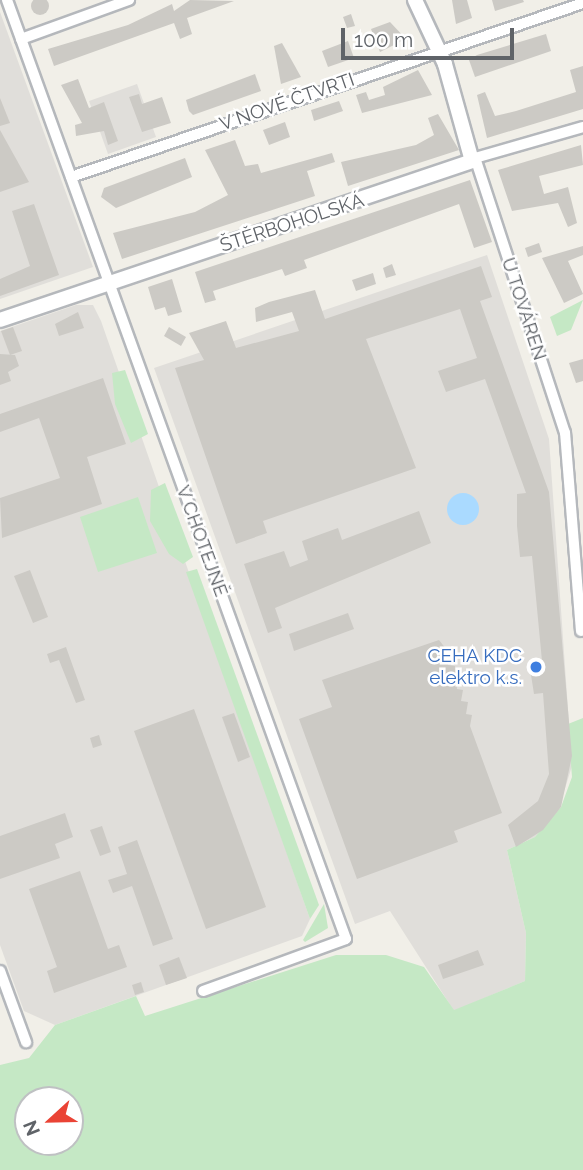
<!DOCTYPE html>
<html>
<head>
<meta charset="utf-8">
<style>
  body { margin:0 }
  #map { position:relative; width:583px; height:1170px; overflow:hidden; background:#f1efe8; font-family:Raleway,sans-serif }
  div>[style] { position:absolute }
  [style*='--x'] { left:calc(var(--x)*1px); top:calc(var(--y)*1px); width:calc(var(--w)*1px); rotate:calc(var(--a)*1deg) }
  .industrial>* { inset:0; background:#e0deda }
  .green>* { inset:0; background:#c5e8c5 }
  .water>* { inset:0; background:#aadaff }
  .round { border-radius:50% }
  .building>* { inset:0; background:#cccac5 }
  .roads { filter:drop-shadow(2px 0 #b5b8bc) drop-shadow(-2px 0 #b5b8bc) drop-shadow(0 2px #b5b8bc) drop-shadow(0 -2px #b5b8bc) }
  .street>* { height:10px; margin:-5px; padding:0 5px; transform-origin:5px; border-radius:5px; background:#fff }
  .secondary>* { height:14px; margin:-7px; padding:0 7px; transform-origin:7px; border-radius:7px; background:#fff }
  .dots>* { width:19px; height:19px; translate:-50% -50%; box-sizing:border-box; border:4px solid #fff; border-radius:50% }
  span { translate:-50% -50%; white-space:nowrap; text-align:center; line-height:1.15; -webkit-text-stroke:5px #fff; paint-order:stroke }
  .street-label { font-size:19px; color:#5f6368 }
  .shop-label { font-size:19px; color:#366cbe }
  .right { translate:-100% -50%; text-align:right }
  .north { position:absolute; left:14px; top:1086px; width:70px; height:70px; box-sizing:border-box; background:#fff; border:2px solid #bfc1c3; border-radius:50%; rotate:248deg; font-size:19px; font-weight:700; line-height:28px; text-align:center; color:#5f6368 }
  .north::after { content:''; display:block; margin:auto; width:24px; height:32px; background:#ea4335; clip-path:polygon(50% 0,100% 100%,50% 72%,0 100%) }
  .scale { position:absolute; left:341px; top:28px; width:173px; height:32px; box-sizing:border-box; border:4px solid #5f6368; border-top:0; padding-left:9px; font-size:21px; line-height:24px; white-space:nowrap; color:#5f6368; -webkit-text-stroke:5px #fff; paint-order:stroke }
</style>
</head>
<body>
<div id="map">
  <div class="industrial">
    <i style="clip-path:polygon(0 12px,93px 267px,0 299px)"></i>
    <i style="clip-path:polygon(137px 84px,156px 137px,108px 154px,89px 101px)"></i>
    <i style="clip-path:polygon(487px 255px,549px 439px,572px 766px,557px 814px,535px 837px,507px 850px,526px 933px,525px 981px,454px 1011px,390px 911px,355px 924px,154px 368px)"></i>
    <i style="clip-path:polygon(76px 305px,93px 305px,101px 321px,310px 919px,302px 936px,55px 1025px,24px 1011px,0 945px,0 331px)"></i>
  </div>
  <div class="green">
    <i style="clip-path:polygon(583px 300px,571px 330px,557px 336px,550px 317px)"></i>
    <i style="clip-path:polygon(125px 370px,148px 434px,131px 443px,115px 404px,112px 373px)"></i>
    <i style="clip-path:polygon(165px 483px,193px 557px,183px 564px,169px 554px,150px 521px,151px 490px)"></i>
    <i style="clip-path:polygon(138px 497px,157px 553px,98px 572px,80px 517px)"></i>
    <i style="clip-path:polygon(197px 569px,319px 905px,310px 919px,186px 572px)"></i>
    <i style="clip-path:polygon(evenodd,583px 718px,583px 1170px,0 1170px,0 1065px,29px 1058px,55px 1025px,136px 996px,145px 1016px,336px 955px,386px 955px,424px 967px,454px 1010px,525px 981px,526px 933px,507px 850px,535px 837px,561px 807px,572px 777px,568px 724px,583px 718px,28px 1100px,70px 1100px,70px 1142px,28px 1142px,28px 1100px)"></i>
    <i style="clip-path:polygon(324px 904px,328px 928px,305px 942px,303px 940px)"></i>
  </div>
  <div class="water">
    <i class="round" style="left:447px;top:493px;width:32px;height:32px"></i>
  </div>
  <div class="building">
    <i class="round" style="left:31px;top:-3px;width:18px;height:18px"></i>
    <i style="clip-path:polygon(190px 0,234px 1px,187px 18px,192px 34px,180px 39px,174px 23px,54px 66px,48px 49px,128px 25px,172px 4px,174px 11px)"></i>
    <i style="clip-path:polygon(452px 0,467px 0,472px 18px,456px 24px)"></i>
    <i style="clip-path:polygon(492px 0,523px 0,524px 2px,495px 11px)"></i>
    <i style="clip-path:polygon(351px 14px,355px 26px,347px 28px,343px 17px)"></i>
    <i style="clip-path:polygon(390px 22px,406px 39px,380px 52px,371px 29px)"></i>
    <i style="clip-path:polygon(546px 34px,551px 51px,475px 77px,469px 60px,477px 55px)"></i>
    <i style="clip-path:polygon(348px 41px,354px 58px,328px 67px,322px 51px)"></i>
    <i style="clip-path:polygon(282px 43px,301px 77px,281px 84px,274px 46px)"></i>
    <i style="clip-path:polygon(583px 66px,583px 109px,487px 138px,477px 95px,485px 92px,495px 116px,516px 111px,576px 92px,570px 70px)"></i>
    <i style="clip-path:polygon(418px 70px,432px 95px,362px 113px,356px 95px,366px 92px,369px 100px,385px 95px,383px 87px)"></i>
    <i style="clip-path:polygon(255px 74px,261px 91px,193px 115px,189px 111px,186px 100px)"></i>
    <i style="clip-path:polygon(78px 79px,89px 108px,104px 102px,118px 141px,108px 145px,104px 131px,76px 136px,75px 125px,82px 123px,61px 85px)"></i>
    <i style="clip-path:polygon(139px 94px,142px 104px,162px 97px,171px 123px,142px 132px,129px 97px)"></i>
    <i style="clip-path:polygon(0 98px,10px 123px,0 126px)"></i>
    <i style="clip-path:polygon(339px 101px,343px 111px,314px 121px,311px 110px)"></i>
    <i style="clip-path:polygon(438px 114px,459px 150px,348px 186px,341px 162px,416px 145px,434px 135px,428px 118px)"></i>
    <i style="clip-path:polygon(285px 122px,290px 137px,269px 145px,263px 130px)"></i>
    <i style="clip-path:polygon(0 130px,29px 182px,0 192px)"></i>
    <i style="clip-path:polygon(235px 140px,245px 166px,258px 164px,261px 173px,332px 153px,335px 162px,307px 171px,315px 196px,122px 259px,113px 233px,195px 212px,228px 195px,205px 150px)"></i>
    <i style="clip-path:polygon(581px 145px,583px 165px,539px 176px,544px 194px,568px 187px,577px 223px,568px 227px,558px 203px,512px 211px,498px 170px)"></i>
    <i style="clip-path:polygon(185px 158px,192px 177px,116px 208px,101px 197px,104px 188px)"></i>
    <i style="clip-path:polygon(470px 180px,492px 242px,474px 248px,459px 204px,304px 260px,307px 268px,285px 276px,282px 269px,213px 291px,216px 300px,205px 303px,195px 272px)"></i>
    <i style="clip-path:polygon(34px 204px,59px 275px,0 296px,0 279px,30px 266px,12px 211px)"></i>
    <i style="clip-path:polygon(539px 243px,542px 252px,528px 257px,525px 248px)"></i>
    <i style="clip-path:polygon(583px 246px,583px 255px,568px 261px,583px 294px,564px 303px,542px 258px)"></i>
    <i style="clip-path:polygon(392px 264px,396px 275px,386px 278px,383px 268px)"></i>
    <i style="clip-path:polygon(481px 266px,492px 297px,480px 301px,549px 492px,572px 756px,561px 807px,543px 830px,516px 847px,508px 825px,538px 801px,549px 774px,543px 693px,534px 694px,529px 662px,542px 661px,532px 556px,520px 557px,517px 526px,517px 494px,526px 493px,485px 379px,446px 392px,438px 371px,477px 358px,460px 309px,366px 339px,416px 468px,263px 521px,267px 533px,236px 544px,175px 368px,204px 360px,189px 333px,226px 321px,236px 348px,299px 331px,292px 312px,256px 322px,255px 308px,269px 302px,315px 290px,325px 319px)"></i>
    <i style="clip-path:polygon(373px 273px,376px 284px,356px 291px,352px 280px)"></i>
    <i style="clip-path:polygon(172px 279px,182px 312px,168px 316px,165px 307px,155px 310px,148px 287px)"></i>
    <i style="clip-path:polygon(78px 312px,84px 328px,59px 336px,55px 324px)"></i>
    <i style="clip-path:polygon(13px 327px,22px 351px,10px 355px,1px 331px)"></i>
    <i style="clip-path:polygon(169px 327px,186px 337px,181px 346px,164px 336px)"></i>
    <i style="clip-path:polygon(0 354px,15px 355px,19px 366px,8px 372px,11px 381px,0 385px)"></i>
    <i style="clip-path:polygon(583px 359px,583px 381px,576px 383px,569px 363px)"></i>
    <i style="clip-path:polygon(103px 378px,126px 444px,87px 457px,102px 504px,2px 538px,0 498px,60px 478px,39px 418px,0 432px,0 414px)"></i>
    <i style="clip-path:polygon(419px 511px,431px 543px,275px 608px,282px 628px,268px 633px,244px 564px,284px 551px,290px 567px,308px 560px,302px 541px,338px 528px,342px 540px)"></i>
    <i style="clip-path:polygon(30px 570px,48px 617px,33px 623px,14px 576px)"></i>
    <i style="clip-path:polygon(348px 613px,354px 629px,294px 651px,289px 634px)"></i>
    <i style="clip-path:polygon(439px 640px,450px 654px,448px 665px,455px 666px,457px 689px,463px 690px,461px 701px,468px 702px,466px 714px,472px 715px,470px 726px,502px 813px,454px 831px,458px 842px,357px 879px,299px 719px,332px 707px,322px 680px)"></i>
    <i style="clip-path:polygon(66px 647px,85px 700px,76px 703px,59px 660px,50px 663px,47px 654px)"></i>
    <i style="clip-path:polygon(194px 709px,266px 907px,206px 929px,134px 731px)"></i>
    <i style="clip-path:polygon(234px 713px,250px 757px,238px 762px,222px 717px)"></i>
    <i style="clip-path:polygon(99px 735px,102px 745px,93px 748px,90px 738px)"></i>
    <i style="clip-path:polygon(65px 813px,73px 837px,55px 844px,60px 858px,0 879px,0 836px)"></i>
    <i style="clip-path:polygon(102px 826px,111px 852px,100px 856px,90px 830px)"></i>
    <i style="clip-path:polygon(137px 840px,173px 939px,153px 946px,132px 886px,113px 893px,108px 880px,127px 874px,118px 847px)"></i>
    <i style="clip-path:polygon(80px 871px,108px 949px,119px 945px,127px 967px,54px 993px,47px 971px,57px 967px,29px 889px)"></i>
    <i style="clip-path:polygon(478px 950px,484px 965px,443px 979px,438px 965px)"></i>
    <i style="clip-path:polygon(179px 957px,187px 978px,166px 985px,159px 965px)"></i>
    <i style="clip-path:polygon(141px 982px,144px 992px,135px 995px,132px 985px)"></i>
  </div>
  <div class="roads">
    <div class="street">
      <i style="--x:7;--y:0;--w:998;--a:70.15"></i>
      <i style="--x:346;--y:939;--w:152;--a:160"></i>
      <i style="--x:21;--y:39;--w:115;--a:-19.9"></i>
      <i style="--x:71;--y:177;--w:541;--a:-18.77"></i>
      <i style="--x:581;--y:631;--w:199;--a:-94.6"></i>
      <i style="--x:565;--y:433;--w:289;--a:-108.1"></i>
      <i style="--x:475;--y:158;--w:112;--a:-16"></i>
      <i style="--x:0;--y:971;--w:76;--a:69.9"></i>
    </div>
    <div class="secondary">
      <i style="--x:0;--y:320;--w:498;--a:-18.6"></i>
      <i style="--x:472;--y:161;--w:101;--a:-105.6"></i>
      <i style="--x:445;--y:64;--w:71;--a:-115.1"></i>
    </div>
  </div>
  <div class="dots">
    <i style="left:536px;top:667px;background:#3f7fe0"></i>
  </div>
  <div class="street-label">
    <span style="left:287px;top:102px;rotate:-19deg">V NOVÉ ČTVRTI</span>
    <span style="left:292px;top:223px;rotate:-18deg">ŠTĚRBOHOLSKÁ</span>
    <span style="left:524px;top:309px;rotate:72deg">U TOVÁREN</span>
    <span style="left:202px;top:541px;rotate:70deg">V CHOTEJNĚ</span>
  </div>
  <div class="shop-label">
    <span class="right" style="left:522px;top:667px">CEHA KDC<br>elektro k.s.</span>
  </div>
  <div class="north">N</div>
  <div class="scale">100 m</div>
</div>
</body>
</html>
